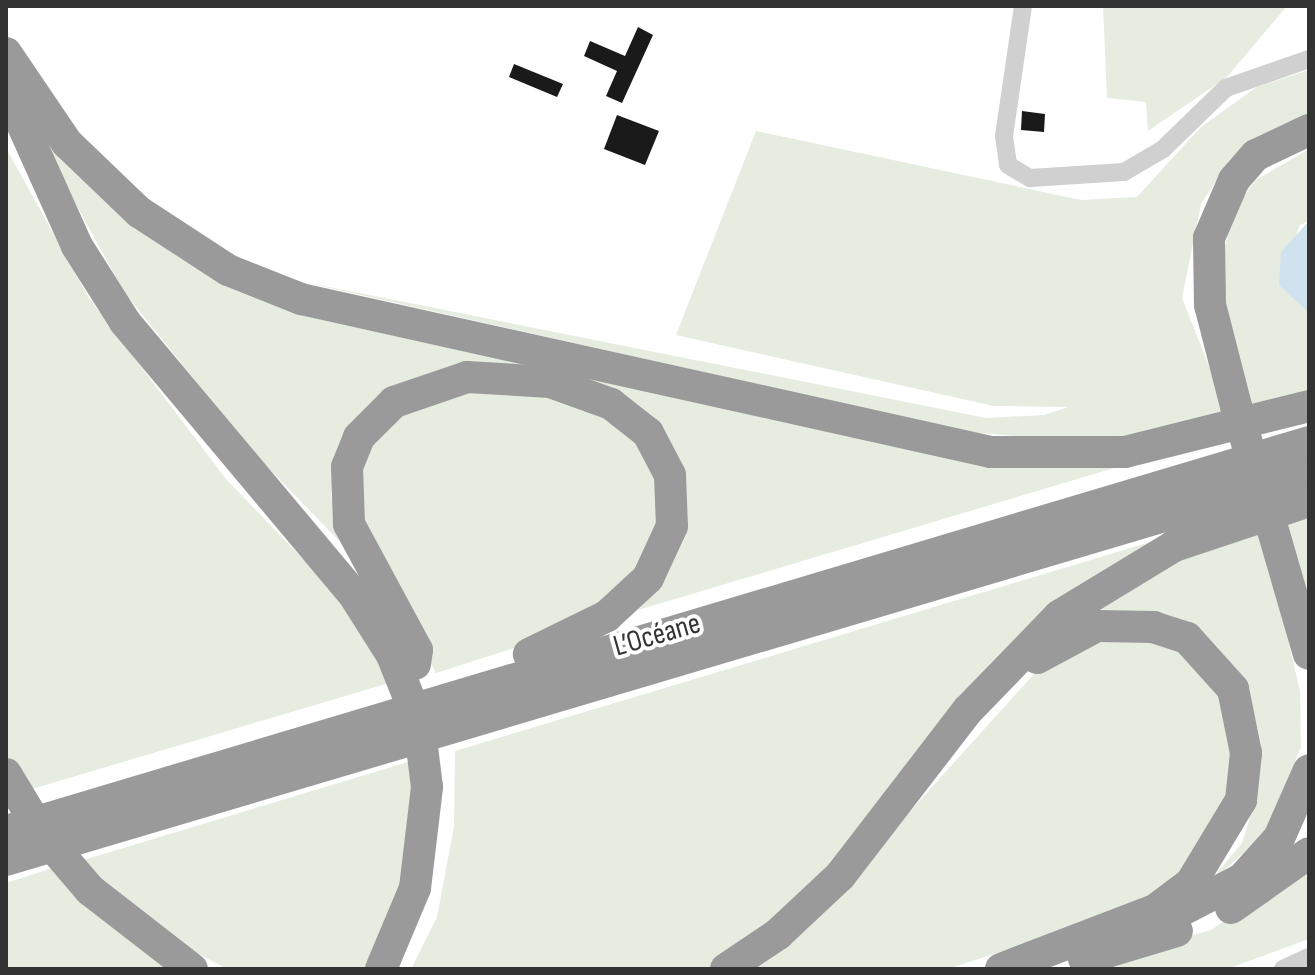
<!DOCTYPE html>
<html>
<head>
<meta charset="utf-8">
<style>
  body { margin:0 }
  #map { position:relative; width:1315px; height:975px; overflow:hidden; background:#fff; font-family:"Sofia Sans Condensed",sans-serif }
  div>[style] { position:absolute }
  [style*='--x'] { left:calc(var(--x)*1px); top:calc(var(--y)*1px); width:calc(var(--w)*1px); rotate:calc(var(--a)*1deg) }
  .green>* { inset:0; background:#e6ecdf }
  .water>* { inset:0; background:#cfe2ee }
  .building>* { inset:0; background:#1a1a1a }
  .street>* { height:18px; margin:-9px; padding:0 9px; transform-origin:9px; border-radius:9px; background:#d0d0d0 }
  .highway>* { height:32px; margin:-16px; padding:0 16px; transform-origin:16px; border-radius:16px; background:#9a9a9a }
  .highway-bridge>* { height:32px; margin:-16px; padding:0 16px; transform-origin:16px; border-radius:16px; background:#9a9a9a }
  span { translate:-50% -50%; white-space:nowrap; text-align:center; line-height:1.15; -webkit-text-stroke:8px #fff; paint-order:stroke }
  .street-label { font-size:30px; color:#333 }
  .frame { position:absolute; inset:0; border:8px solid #333; pointer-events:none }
</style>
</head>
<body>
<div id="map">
  <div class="green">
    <i style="clip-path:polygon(1103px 6px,1287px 6px,1227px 77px,1148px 131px,1146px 102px,1107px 98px)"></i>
    <i style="clip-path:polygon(1309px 70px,1309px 117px,1260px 135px,1229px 161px,1201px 204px,1182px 298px,1226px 409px,1172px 435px,1062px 440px,969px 432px,299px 281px,986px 418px,1044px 415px,1068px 407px,994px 406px,676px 335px,756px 131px,1081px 200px,1137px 197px,1201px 127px,1257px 87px)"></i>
    <i style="clip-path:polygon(21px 104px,188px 259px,801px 421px,1168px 452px,638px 610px,659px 583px,663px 432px,489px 367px,337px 450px,331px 495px,344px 546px,252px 451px,124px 292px)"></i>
    <i style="clip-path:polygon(6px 148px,89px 298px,226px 479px,326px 583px,396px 681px,25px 791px,6px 756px)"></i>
    <i style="clip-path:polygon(1309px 149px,1309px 221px,1300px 225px,1279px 284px,1309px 313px,1309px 398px,1249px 416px,1219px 272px,1233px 211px,1256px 180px)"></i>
    <i style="clip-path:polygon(452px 390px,581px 400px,638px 440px,658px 473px,663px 506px,649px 556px,602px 607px,517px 647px,436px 673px,374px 557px,355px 499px,359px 454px,384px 421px)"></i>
    <i style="clip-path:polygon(1309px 516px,1309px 614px,1282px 524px)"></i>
    <i style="clip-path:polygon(1262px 530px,1300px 691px,1301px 747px,1267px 831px,1202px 891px,1242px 843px,1257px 795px,1261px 743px,1252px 705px,1192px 628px,1053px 633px,1165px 563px)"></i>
    <i style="clip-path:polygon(1187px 531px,1130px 556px,843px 865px,717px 969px,411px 969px,437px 917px,454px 827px,455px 751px)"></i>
    <i style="clip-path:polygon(1089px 638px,1169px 642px,1217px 682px,1239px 752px,1208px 853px,1131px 911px,947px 969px,740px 969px,877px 848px,1043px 664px)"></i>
    <i style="clip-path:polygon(418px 759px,418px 842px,373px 969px,227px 969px,180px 944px,77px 862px)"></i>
    <i style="clip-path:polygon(1309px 864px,1309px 939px,1227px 969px,1076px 969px,1211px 930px)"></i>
    <i style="clip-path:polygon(59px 866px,177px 969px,6px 969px,6px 883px)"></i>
  </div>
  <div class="water">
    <i style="clip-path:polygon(1309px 221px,1309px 313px,1279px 285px,1281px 252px)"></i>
  </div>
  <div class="building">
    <i style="clip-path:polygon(638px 27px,653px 35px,622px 103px,606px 96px,617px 71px,584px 56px,590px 41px,625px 56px)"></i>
    <i style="clip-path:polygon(514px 64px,563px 84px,557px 97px,509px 77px)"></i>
    <i style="clip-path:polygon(1022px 111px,1045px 114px,1044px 132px,1021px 130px)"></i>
    <i style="clip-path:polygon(617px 115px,659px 131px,645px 165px,604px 149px)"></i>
  </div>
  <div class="street">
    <i style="--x:1023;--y:6;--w:131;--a:98.3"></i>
    <i style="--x:1004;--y:136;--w:29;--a:82"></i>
    <i style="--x:1008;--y:165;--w:26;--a:31"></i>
    <i style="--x:1030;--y:178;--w:94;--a:-3.7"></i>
    <i style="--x:1124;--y:172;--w:45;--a:-30.5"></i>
    <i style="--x:1163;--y:149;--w:88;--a:-44.1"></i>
    <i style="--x:1226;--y:88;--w:88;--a:-19.3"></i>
    <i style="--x:1283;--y:969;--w:29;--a:-25"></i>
  </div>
  <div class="highway">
    <i style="--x:6;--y:53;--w:109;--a:55.9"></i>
    <i style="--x:67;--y:143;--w:100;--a:43.8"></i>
    <i style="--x:139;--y:212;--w:106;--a:33.1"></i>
    <i style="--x:228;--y:270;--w:79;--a:21.7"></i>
    <i style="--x:301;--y:299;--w:707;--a:12.5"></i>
    <i style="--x:991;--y:452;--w:134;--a:0"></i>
    <i style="--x:1125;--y:452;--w:190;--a:-14"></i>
    <i style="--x:6;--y:88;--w:173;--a:65.8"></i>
    <i style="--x:77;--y:246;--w:90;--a:57.7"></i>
    <i style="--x:125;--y:322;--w:356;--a:50"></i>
    <i style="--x:354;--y:595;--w:71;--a:57.7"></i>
    <i style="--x:1236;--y:406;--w:104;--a:-104.4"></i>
    <i style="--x:1210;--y:305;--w:67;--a:-90.9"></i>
    <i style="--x:1209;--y:238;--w:63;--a:-66.7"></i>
    <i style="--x:1234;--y:180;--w:33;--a:-49"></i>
    <i style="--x:1256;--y:155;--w:59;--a:-25.3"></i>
    <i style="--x:1272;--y:527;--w:132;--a:73.8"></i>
    <i style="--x:415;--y:664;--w:14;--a:-82"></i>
    <i style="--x:417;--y:650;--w:143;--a:-118.4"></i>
    <i style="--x:349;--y:524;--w:57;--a:-92"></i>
    <i style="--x:347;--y:467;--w:32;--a:-68"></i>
    <i style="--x:359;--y:437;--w:49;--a:-45"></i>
    <i style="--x:394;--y:402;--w:77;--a:-18.9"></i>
    <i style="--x:467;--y:377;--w:83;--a:3.4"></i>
    <i style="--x:550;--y:382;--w:65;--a:19.8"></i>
    <i style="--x:611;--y:404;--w:47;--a:38.1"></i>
    <i style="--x:648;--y:433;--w:47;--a:62.4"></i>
    <i style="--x:670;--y:475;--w:51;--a:87.8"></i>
    <i style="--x:672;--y:526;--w:57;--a:114.8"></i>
    <i style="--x:648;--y:578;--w:56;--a:137.2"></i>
    <i style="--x:607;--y:616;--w:87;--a:154"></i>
    <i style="--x:6;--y:831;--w:1360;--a:-16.62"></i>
    <i style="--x:6;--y:860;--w:1359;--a:-16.54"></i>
    <i style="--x:90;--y:890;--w:129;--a:37.8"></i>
    <i style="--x:1231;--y:908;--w:95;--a:-35.2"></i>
    <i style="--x:1151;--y:926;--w:102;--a:-27.3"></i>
    <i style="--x:1242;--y:879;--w:55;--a:-47.9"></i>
    <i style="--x:1279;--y:838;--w:74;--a:-66.2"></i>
    <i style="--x:1084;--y:959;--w:97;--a:-16.8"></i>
    <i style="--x:381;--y:969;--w:88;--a:-67.2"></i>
    <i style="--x:415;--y:888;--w:102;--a:-83.2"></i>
    <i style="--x:726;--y:969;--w:63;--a:-33.9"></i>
    <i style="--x:778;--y:934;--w:85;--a:-43.1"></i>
    <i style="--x:840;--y:876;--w:210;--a:-52.4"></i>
    <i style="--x:968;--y:710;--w:131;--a:-45.9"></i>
    <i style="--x:1059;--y:616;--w:135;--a:-31.3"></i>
    <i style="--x:1174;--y:546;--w:142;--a:-18.4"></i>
    <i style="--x:1001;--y:969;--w:165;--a:-21"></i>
    <i style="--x:1155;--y:910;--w:45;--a:-36.9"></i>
    <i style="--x:1191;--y:883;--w:97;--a:-58.9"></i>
    <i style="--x:1241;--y:800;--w:47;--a:-83.9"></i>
    <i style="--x:1246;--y:753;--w:65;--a:-101.5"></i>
    <i style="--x:1233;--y:689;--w:69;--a:-132"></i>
    <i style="--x:1187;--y:638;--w:35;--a:-162"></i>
    <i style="--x:1154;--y:627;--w:57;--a:-179"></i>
    <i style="--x:1097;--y:626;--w:68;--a:151.9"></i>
  </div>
  <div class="highway-bridge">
    <i style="--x:1236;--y:406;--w:126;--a:73.4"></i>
    <i style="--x:392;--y:655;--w:73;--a:68.3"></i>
    <i style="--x:419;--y:723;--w:64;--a:82.9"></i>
    <i style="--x:6;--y:774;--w:71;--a:58.8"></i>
    <i style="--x:43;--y:835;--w:72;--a:49.5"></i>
  </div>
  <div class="street-label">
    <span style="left:657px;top:635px;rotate:-16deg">L’Océane</span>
  </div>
  <div class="frame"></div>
</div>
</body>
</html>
